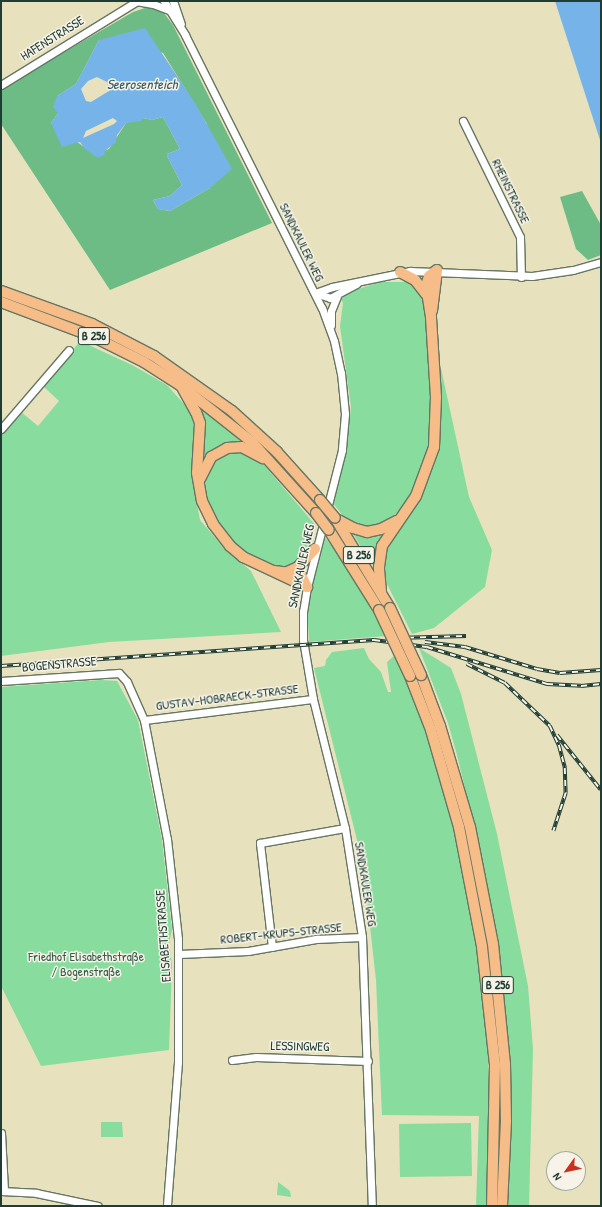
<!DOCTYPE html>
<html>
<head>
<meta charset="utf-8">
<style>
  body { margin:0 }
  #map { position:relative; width:602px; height:1207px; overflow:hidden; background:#e7e1be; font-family:"Patrick Hand",sans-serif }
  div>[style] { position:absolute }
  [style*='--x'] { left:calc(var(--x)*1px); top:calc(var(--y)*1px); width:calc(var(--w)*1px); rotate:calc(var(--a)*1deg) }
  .green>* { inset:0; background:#88dc9e }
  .forest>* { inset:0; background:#6ebc85 }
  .water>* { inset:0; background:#75b3e8 }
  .roads { filter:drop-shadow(1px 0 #657664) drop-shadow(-1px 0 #657664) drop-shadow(0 1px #657664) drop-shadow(0 -1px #657664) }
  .minor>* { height:7px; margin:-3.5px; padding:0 3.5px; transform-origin:3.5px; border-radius:3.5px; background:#fff }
  .highway>* { height:10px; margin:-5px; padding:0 5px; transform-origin:5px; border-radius:5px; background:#f7bd88 }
  .rail>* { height:3.5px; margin-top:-1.75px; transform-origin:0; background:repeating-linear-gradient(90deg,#f7f3e8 0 6px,#1f3d34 0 12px); box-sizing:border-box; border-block:1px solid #1f3d34 }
  .bridges { filter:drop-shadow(1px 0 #657664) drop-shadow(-1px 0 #657664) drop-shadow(0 1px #657664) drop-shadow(0 -1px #657664) }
  .highway-bridge>* { height:10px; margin:-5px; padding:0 5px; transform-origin:5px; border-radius:5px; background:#f7bd88 }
  span { translate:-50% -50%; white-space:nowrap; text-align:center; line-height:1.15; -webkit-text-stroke:3px #f7f3e8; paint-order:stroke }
  .shield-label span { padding:1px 3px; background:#f7f3e8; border:1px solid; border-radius:3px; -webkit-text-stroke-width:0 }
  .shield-label { font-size:12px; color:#1f3d34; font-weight:700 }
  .street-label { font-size:13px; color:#1f3d34 }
  .park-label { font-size:13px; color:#345d49 }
  .water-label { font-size:14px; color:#345a61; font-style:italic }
  .frame { position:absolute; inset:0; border:2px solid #1f3d34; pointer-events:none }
  .north { position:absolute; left:546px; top:1151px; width:40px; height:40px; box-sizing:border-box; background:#f7f3e8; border:1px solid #a1aaa0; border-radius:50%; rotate:237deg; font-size:11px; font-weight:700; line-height:16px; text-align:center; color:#1f3d34 }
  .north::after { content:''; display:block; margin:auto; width:14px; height:18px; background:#c8321e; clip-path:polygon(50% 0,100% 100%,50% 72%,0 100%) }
</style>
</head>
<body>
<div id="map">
  <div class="green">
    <i style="clip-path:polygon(380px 282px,409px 282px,415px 284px,424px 296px,432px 376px,430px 445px,422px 474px,403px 508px,383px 524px,367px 528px,346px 520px,333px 503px,346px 453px,351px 407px,340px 326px,343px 303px,341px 299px,349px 292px)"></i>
    <i style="clip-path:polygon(80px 341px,132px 365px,167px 385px,191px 412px,196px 439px,192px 477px,200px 520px,223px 547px,251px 571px,281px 632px,109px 642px,1px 656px,1px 434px,21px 412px,38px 426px,59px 401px,44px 387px)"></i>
    <i style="clip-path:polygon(440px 364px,469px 497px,492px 550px,485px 587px,434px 628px,412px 634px,386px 582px,383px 572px,384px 552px,418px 500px,435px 462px,441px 425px)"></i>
    <i style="clip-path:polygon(195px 403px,248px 446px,241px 445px,201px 468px)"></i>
    <i style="clip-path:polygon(241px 451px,256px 458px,265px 466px,316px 526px,302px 558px,289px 568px,276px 568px,241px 550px,222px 531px,214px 518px,205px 495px,205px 474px,214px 460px,226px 452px)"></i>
    <i style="clip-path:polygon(387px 528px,377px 572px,351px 531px)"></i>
    <i style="clip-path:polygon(324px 536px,348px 567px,386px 636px,309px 642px,307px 608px)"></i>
    <i style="clip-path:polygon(364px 648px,369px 659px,381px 672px,388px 692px,391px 692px,387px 662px,395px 655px,404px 677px,406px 676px,430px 744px,464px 869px,483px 986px,488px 1045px,490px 1147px,487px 1206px,476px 1206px,479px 1116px,382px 1115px,376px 980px,363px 864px,314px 668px,325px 666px,326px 660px,332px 652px)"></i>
    <i style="clip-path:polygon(419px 648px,451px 668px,461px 694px,497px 834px,528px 986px,533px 1049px,529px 1206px,505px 1206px,508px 1058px,503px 993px,494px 928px,484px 868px,457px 755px,448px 723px)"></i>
    <i style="clip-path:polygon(101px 680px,117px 681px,138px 720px,162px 840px,172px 930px,169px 943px,172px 965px,169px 1050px,41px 1066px,1px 986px,1px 687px)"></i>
    <i style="clip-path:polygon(101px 1122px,122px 1122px,123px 1137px,101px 1137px)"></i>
    <i style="clip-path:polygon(471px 1123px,472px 1176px,400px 1177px,399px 1124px)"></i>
    <i style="clip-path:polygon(278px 1182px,290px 1191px,291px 1197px,277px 1195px)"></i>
  </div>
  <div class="forest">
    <i style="clip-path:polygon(evenodd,157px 4px,173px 25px,272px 223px,110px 290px,1px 124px,1px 89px,133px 12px,157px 4px,99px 40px,163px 53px,207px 124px,210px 188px,170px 211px,158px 209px,153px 200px,170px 196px,182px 185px,167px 156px,167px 154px,180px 149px,163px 117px,152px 120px,143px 118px,126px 123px,109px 149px,95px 155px,51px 123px,58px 113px,57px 96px,76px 84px,99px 40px)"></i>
    <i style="clip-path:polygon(582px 191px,601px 225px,601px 255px,588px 260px,576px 249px,560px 197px)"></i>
  </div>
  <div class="water">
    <i style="clip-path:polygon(555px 1px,601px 1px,601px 143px)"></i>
    <i style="clip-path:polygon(evenodd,145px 28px,195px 103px,232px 169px,210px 188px,170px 211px,158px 209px,153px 200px,170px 196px,182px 185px,167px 156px,167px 154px,180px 149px,163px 117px,152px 120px,143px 118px,141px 121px,126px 123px,117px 135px,116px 142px,105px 151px,104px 155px,98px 158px,84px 148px,80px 142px,62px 147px,51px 123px,58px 113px,53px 107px,57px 96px,76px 84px,99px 40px,145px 28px,97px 77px,107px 82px,109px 91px,91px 102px,86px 101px,81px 89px,88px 81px,97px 77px,145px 28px,113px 118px,117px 121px,114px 124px,83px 138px,86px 131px,113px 118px)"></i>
  </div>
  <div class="roads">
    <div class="minor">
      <i style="--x:136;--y:1;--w:17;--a:10"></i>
      <i style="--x:153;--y:4;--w:17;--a:21"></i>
      <i style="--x:164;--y:1;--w:40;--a:58"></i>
      <i style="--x:185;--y:35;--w:305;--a:63.4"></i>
      <i style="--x:322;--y:308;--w:35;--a:70"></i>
      <i style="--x:334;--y:341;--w:33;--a:78"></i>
      <i style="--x:341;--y:373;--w:41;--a:84.4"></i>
      <i style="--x:345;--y:414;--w:36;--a:95"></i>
      <i style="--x:342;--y:450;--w:141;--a:104.3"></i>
      <i style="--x:307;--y:587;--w:24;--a:99"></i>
      <i style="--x:303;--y:611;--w:29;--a:90"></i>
      <i style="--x:303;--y:640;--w:60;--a:80.4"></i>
      <i style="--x:313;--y:699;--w:133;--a:76.1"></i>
      <i style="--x:345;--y:828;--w:110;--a:81.1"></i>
      <i style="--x:362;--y:937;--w:269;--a:87.9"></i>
      <i style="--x:173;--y:1;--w:24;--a:71"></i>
      <i style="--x:1;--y:85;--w:160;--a:-31.7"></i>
      <i style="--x:463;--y:121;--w:129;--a:63.8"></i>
      <i style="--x:520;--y:237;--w:40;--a:88.6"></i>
      <i style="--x:315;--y:293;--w:18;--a:-19"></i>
      <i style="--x:332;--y:287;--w:80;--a:-11.6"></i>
      <i style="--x:410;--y:271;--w:122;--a:2.3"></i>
      <i style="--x:532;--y:276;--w:41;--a:-8.3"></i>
      <i style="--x:573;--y:270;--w:29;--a:-16"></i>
      <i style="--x:315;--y:293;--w:16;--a:18"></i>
      <i style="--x:330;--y:298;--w:30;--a:-28"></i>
      <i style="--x:331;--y:325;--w:14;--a:-90"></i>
      <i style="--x:331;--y:311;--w:16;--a:-68"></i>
      <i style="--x:1;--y:429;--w:104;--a:-49.3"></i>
      <i style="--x:1;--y:681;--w:118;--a:-3.9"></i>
      <i style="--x:119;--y:673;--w:12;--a:48"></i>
      <i style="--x:127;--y:682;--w:42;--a:65.9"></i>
      <i style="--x:144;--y:720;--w:121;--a:79.1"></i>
      <i style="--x:167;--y:839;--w:101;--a:83.7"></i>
      <i style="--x:178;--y:939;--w:123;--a:90"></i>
      <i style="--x:178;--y:1062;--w:144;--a:94.4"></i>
      <i style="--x:144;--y:720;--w:170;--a:-7.1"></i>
      <i style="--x:272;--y:947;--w:105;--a:-96.6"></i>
      <i style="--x:260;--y:843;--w:86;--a:-10"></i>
      <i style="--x:179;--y:954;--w:69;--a:-2.5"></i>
      <i style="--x:248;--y:951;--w:69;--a:-10"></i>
      <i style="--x:316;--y:939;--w:46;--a:-2.5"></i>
      <i style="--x:232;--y:1060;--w:24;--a:-7"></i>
      <i style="--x:256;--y:1057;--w:112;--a:2"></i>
      <i style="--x:1;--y:1133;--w:57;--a:87"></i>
      <i style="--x:1;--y:1191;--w:35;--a:3"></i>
      <i style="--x:36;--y:1193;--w:63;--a:11.8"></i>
    </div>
    <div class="highway">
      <i style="--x:400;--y:272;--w:17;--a:28"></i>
      <i style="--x:415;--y:280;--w:18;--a:52"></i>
      <i style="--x:1;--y:291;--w:97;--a:19.9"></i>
      <i style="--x:92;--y:324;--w:70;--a:27.3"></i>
      <i style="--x:154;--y:356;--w:95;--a:35.2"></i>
      <i style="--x:232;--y:411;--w:61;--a:42.3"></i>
      <i style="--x:277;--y:452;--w:64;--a:48.1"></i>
      <i style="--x:1;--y:302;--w:99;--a:20.6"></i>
      <i style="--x:94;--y:337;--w:56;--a:26.6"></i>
      <i style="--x:144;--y:362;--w:43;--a:32.6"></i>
      <i style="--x:180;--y:385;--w:92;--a:38.4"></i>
      <i style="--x:252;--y:442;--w:96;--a:48"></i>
      <i style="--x:432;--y:311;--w:41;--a:-83"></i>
      <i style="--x:183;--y:389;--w:26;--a:61"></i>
      <i style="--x:196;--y:412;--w:12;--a:70"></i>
      <i style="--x:200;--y:423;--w:50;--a:93.4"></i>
      <i style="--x:197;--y:473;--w:28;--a:80"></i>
      <i style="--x:202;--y:501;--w:25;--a:64"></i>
      <i style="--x:213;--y:524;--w:28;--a:52"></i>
      <i style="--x:230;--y:546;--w:17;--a:40"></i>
      <i style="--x:243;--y:557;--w:71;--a:25.1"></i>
      <i style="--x:200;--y:479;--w:25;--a:-63"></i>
      <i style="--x:211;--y:457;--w:18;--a:-29"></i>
      <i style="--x:227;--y:448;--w:15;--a:-4"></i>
      <i style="--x:242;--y:447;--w:24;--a:28"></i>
      <i style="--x:335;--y:518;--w:105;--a:58.6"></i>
      <i style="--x:338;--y:520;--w:17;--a:28"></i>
      <i style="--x:353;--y:528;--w:15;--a:16"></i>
      <i style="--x:367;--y:532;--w:14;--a:-12"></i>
      <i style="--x:381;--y:529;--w:18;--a:-27"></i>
      <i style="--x:329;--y:530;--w:94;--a:58"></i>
      <i style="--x:274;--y:571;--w:23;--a:7"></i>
      <i style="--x:297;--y:574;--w:6;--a:31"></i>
      <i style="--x:302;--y:577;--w:11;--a:63"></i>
      <i style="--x:287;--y:572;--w:12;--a:-24"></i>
      <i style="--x:298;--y:567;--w:25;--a:-47"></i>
      <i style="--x:381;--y:592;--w:25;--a:-95"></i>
      <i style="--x:379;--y:567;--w:21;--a:-82"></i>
      <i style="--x:382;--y:546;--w:60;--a:-55.8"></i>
      <i style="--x:416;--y:496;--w:52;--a:-69.8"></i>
      <i style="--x:434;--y:447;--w:50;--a:-87.7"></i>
      <i style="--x:436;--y:397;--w:80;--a:-93.6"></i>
      <i style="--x:431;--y:317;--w:31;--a:-99"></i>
      <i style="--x:426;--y:286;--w:10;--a:-73"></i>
      <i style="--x:429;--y:276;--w:10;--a:-37"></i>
      <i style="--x:421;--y:675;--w:54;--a:69.6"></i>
      <i style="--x:440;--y:726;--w:105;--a:73.5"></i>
      <i style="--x:470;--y:827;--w:119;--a:78.9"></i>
      <i style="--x:493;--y:944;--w:121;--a:84.3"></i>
      <i style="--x:505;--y:1064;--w:57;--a:89"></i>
      <i style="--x:506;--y:1121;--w:85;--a:92.7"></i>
      <i style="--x:410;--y:676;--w:58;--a:68.7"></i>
      <i style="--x:431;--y:730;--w:101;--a:73.9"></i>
      <i style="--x:459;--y:827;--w:122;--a:79.1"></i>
      <i style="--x:482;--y:947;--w:119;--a:83.7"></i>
      <i style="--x:495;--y:1065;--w:141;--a:91.2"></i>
    </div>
  </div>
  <div class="rail">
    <i style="--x:396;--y:638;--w:70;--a:-1.6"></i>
    <i style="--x:425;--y:642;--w:40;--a:7.1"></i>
    <i style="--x:465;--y:647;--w:75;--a:17"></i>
    <i style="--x:537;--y:669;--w:23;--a:10"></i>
    <i style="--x:560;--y:673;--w:41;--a:-4.2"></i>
    <i style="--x:467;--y:664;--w:42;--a:26.6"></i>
    <i style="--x:505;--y:683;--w:62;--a:43.7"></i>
    <i style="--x:550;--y:726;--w:21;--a:65"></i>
    <i style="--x:559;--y:745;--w:24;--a:75"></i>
    <i style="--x:565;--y:768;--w:25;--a:88"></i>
    <i style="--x:566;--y:793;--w:40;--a:108"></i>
    <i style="--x:1;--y:666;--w:374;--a:-4"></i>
    <i style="--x:374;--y:640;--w:53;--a:7.5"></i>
    <i style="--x:427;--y:647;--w:126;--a:17.1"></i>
    <i style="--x:547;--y:684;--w:34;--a:3"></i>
    <i style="--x:581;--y:686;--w:20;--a:-6"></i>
    <i style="--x:557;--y:735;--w:70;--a:51.3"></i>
  </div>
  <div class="bridges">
    <div class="highway-bridge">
      <i style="--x:320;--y:500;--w:23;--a:50"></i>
      <i style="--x:316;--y:513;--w:21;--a:53"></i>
      <i style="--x:390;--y:608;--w:74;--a:65.2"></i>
      <i style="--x:379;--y:610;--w:73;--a:64.8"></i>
    </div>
  </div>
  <div class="shield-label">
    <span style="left:94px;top:336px">B 256</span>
    <span style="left:359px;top:555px">B 256</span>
    <span style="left:498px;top:985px">B 256</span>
  </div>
  <div class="street-label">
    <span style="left:52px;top:38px;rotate:-32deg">HAFENSTRASSE</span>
    <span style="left:511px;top:191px;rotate:64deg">RHEINSTRASSE</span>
    <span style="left:302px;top:242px;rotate:64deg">SANDKAULER WEG</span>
    <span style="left:301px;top:566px;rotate:-78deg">SANDKAULER WEG</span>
    <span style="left:59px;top:664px;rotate:-5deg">BOGENSTRASSE</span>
    <span style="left:227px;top:697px;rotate:-7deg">GUSTAV-HOBRAECK-STRASSE</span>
    <span style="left:366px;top:884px;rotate:81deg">SANDKAULER WEG</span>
    <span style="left:281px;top:933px;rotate:-6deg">ROBERT-KRUPS-STRASSE</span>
    <span style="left:163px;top:936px;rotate:-94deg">ELISABETHSTRASSE</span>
    <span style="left:300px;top:1046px;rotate:1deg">LESSINGWEG</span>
  </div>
  <div class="park-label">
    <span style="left:86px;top:964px">Friedhof Elisabethstraße<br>/ Bogenstraße</span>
  </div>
  <div class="water-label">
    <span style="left:142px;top:84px">Seerosenteich</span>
  </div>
  <div class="frame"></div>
  <div class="north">N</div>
</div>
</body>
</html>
